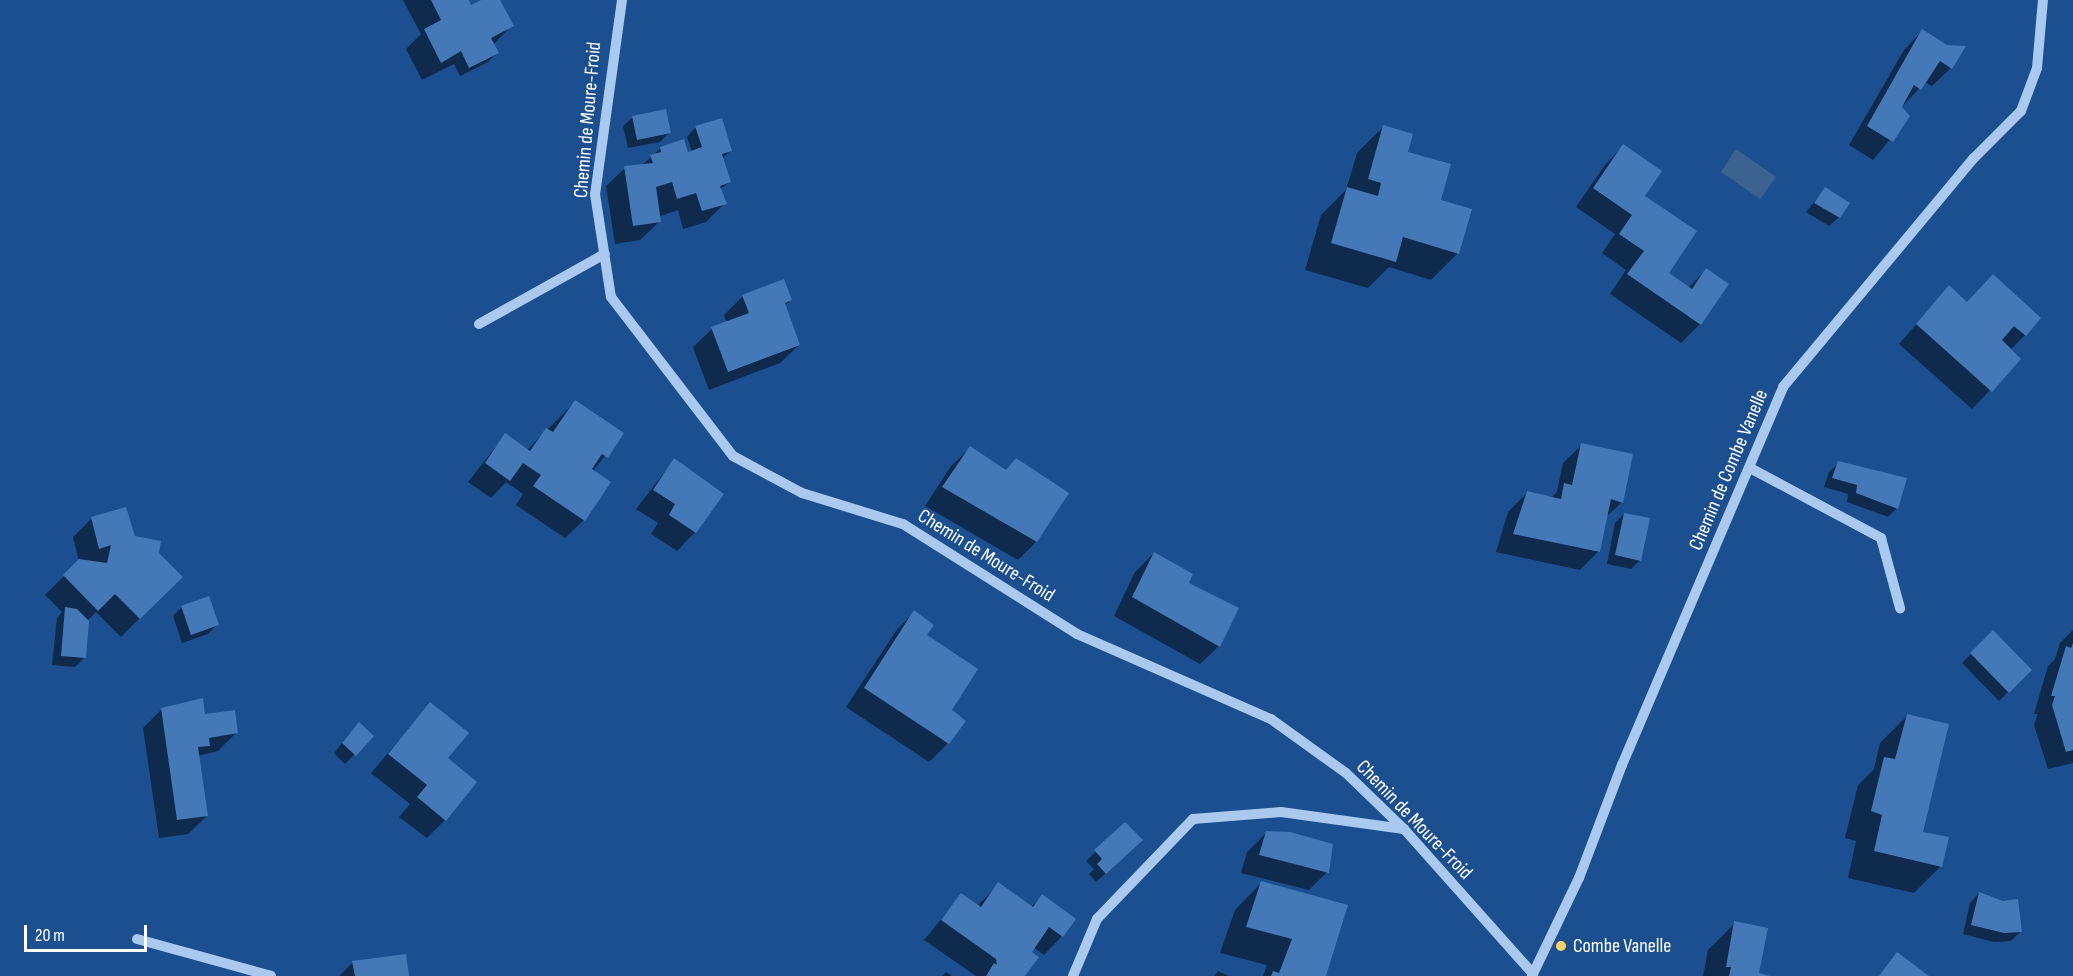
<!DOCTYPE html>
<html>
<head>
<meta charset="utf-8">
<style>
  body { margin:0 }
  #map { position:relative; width:2073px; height:976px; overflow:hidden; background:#1b4f8f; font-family:"Sofia Sans Condensed",sans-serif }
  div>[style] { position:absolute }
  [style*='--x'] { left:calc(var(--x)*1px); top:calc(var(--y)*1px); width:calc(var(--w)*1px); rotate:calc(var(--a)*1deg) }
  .water>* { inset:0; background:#3c6290 }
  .shadow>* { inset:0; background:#0007 }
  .building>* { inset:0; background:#4478b7 }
  .minor>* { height:10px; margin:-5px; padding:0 5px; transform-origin:5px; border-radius:5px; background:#a9c9ee }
  .dots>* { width:16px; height:16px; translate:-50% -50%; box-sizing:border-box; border:3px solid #1b4f8f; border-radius:50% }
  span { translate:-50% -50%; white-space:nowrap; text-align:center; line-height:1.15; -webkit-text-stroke:5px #1b4f8f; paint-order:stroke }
  .street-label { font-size:20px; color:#fff }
  .poi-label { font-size:20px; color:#fff }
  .left { translate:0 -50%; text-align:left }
  .scale { position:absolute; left:24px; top:925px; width:123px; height:27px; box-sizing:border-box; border:3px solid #fff; border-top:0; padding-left:8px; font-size:18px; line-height:21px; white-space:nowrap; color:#fff; -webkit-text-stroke:4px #1b4f8f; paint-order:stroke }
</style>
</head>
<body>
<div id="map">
  <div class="water">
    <i style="clip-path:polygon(1736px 149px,1776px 177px,1760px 199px,1721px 172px)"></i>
  </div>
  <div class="shadow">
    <i style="clip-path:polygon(403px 0,467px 0,471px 7px,484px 0,499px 0,512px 25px,493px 45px,497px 53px,488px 62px,460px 76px,454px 64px,422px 80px,406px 49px,421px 34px)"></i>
    <i style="clip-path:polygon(1922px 31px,1951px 68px,1932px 86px,1925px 82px,1901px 108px,1909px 116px,1873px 160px,1849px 145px,1904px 50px)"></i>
    <i style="clip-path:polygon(633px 117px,669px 133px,660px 142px,628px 148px,623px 126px)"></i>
    <i style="clip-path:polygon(696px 127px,731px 150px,722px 159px,729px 182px,720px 190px,725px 203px,706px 222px,683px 229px,678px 210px,658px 217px,659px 222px,640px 240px,615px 244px,606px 186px,625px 168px,641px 166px,661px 148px,692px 152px,687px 137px)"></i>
    <i style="clip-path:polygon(1383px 127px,1439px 201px,1458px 253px,1431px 280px,1389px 267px,1368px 288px,1305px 270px,1321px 215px,1346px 190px,1357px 153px)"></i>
    <i style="clip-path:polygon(1623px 146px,1667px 273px,1688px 288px,1706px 270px,1700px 324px,1681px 343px,1610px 294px,1626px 270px,1602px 253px,1615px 234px,1576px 207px,1605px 165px)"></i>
    <i style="clip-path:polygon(1825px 189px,1839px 217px,1829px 226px,1806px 212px)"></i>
    <i style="clip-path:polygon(1949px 287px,1967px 303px,1974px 295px,2025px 335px,2010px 350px,1990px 390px,1972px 409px,1899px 344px)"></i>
    <i style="clip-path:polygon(743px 296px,791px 300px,784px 306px,799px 345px,780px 363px,709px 390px,693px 347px,712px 329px,727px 323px,724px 315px)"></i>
    <i style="clip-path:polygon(575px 402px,622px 434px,593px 471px,584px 520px,565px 538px,516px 505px,523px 494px,506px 482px,491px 498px,468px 482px,505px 435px,527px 450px)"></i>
    <i style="clip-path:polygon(1582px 445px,1622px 502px,1606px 517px,1599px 551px,1580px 570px,1496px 552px,1508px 512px,1527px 493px,1551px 498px,1557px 492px,1563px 463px)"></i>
    <i style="clip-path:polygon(970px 448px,1036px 542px,1018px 560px,925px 506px,951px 466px)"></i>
    <i style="clip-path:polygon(674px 460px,695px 532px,677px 551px,651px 534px,658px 523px,636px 509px)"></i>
    <i style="clip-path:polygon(1839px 463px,1897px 508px,1888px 517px,1847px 502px,1848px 494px,1824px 487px,1829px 472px)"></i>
    <i style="clip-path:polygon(125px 509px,134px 537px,158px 553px,181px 577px,121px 637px,96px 612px,87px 621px,84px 658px,75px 667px,52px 665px,57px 618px,62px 612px,45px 595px,79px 561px,73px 537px,91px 519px)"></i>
    <i style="clip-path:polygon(1624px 514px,1640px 560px,1631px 569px,1607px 564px,1615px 523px)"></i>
    <i style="clip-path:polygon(1154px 553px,1187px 583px,1219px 646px,1200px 664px,1114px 616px,1135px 572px)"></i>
    <i style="clip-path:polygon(182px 607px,217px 625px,208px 634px,182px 643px,173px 616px)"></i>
    <i style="clip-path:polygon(914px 612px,951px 709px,948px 743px,929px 762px,846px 707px,896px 631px)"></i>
    <i style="clip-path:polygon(2073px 630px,2073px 763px,2048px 769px,2034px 725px,2038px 714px,2034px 714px,2048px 666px,2055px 659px,2060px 643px)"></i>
    <i style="clip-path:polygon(1993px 632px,2030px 670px,1999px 701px,1962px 663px)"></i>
    <i style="clip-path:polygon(430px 704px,446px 759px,445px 820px,427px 838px,399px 817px,410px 804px,371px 773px)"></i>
    <i style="clip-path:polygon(162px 709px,204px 716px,236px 733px,218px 751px,198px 756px,207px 816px,188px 834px,159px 838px,143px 728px)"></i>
    <i style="clip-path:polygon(1907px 716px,1921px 833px,1940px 867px,1914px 893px,1848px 878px,1856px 841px,1845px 838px,1858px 785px,1874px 769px,1880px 743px)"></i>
    <i style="clip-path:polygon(350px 733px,372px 737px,345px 764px,334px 753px)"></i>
    <i style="clip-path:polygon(1125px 824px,1132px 849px,1096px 882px,1089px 874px,1094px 869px,1086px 861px)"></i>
    <i style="clip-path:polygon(1266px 833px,1327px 872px,1309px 890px,1241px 873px,1247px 852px)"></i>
    <i style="clip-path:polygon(1261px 883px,1324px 976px,1263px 976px,1267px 965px,1220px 953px,1235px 910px)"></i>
    <i style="clip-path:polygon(999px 884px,1031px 907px,1042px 896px,1062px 936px,1044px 955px,1033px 947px,1025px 976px,976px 976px,924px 940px,961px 895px,977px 906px)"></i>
    <i style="clip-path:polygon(1979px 893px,2020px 932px,2011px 941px,1994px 942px,1963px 934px,1970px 903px)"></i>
    <i style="clip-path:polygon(1735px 923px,1757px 974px,1768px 976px,1703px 976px,1708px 950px)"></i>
    <i style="clip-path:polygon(353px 962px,407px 976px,339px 976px)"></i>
    <i style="clip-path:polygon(1218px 971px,1229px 976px,1214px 976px)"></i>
    <i style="clip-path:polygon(946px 972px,952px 976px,942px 976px)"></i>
  </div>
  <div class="building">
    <i style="clip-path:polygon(431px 0,469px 0,471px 5px,481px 0,500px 0,514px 26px,491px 38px,499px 53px,469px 68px,461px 51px,441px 63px,424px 29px,441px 20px)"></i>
    <i style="clip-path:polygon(1922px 29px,1947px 45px,1966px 46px,1952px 69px,1940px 61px,1921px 90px,1914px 85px,1902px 107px,1910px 116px,1893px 142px,1867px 126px)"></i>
    <i style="clip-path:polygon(666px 109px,671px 133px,637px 140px,632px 116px)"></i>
    <i style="clip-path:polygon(722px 118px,732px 151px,722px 154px,731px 182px,720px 186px,727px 204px,702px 211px,696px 193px,677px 199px,672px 182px,656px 187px,661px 222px,633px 226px,624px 166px,653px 163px,650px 155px,661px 152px,660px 147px,684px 139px,688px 152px,702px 147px,695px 126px)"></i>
    <i style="clip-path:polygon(1383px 125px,1413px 134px,1408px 152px,1451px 164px,1441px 200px,1472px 209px,1459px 254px,1403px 237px,1396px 262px,1331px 243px,1347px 187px,1378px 196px,1381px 183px,1368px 179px)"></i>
    <i style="clip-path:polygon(1623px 144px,1662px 171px,1645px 196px,1697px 231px,1669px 273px,1692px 289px,1706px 268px,1729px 284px,1701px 325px,1627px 274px,1644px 251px,1619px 234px,1632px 215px,1593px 188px)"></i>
    <i style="clip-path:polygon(1825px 187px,1850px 203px,1840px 218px,1814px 203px)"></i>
    <i style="clip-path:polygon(1993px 274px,2041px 318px,2026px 336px,2014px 326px,2002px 340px,2021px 359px,1992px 392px,1916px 324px,1949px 285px,1967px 302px)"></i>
    <i style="clip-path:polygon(784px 279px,792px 300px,785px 303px,800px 345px,728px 372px,711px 327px,749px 313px,742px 295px)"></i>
    <i style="clip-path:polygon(575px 400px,624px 433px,608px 458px,602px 454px,592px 469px,611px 482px,585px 521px,533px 486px,541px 475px,523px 463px,510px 481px,485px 463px,505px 433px,530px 451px,546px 428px,553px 432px)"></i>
    <i style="clip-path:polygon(1581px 443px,1633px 454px,1623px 503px,1611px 499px,1600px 552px,1513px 534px,1527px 491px,1561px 499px,1564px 483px,1572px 485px)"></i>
    <i style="clip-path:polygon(970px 446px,1006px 470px,1016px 458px,1069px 493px,1037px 542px,942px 487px)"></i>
    <i style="clip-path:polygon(674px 458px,724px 494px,696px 533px,669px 515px,675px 504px,653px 490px)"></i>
    <i style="clip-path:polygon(1838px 461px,1907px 478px,1898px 509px,1856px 493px,1857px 485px,1832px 478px)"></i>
    <i style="clip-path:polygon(126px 507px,135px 536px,161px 541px,159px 553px,183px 577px,140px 619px,115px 594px,98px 611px,63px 575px,79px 559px,107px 563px,111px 545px,99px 549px,91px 517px)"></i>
    <i style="clip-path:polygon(1624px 513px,1650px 518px,1641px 561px,1615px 555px)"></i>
    <i style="clip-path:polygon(1154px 552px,1193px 574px,1189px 583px,1239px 608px,1220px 647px,1132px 597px)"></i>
    <i style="clip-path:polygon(209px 596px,219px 625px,191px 635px,181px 606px)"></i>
    <i style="clip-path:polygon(65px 607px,77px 609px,89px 621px,86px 658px,61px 656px)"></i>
    <i style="clip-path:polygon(914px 610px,934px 625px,927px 635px,978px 669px,952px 710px,966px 721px,949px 744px,864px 688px)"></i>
    <i style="clip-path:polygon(1993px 630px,2032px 670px,2009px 693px,1970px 653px)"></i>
    <i style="clip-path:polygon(2073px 643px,2073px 750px,2066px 752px,2052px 705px,2055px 696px,2051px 696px,2066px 646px,2071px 648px)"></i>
    <i style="clip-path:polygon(203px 698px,205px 714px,235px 710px,238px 733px,209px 738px,210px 746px,198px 747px,208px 816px,177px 820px,161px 708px)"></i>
    <i style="clip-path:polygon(430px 702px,469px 733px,448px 758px,477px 782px,446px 821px,417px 797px,427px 785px,388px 754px)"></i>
    <i style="clip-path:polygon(1907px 714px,1949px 724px,1923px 832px,1949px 837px,1942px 867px,1874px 851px,1882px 815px,1871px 811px,1884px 757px,1895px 759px)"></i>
    <i style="clip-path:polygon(359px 722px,374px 736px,356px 756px,342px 743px)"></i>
    <i style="clip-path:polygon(1125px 822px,1143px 840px,1106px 874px,1097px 864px,1102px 859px,1094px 850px)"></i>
    <i style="clip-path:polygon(1266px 831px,1290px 832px,1333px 844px,1329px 873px,1259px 855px)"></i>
    <i style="clip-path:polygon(1261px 881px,1348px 905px,1326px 976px,1271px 976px,1273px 971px,1279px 973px,1292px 939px,1246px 927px)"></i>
    <i style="clip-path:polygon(998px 882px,1033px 907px,1042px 894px,1076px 919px,1063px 937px,1049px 927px,1032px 952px,1039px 957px,1025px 976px,986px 976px,994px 963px,997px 965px,996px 959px,941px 920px,961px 893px,981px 907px)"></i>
    <i style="clip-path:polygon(1979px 892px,2003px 901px,2018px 899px,2022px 932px,2004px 933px,1971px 925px)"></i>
    <i style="clip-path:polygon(1734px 921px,1768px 928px,1759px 973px,1770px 976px,1729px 976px,1731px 967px,1726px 967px)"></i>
    <i style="clip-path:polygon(1897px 952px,1929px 976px,1879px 976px)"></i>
    <i style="clip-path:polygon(406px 954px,409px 976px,355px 976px,352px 961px)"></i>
  </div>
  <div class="minor">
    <i style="--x:622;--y:0;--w:196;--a:97.9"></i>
    <i style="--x:595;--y:194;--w:104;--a:81.2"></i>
    <i style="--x:611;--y:297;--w:200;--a:52.5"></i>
    <i style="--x:733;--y:456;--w:78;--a:28.2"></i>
    <i style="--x:802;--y:493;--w:106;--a:17.1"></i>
    <i style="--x:903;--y:524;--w:206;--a:32.3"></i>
    <i style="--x:1077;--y:634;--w:212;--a:23.7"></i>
    <i style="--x:1271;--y:719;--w:92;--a:35.8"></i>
    <i style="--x:1346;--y:773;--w:81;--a:44"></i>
    <i style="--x:1404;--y:829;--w:194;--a:48.3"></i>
    <i style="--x:479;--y:324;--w:144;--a:-29.1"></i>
    <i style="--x:1750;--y:468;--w:149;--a:28.1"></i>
    <i style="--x:1881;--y:538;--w:73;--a:74.8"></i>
    <i style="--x:137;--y:939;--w:139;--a:15.4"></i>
    <i style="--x:1073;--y:976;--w:62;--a:-67.2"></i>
    <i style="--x:1097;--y:919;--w:139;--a:-46.2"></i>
    <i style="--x:1193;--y:819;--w:88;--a:-4.5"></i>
    <i style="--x:1281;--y:812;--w:124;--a:7.9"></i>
    <i style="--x:1532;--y:976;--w:109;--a:-64.4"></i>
    <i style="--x:1579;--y:878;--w:121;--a:-69.2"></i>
    <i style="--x:1622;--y:765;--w:411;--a:-66.9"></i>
    <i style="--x:1783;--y:387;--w:298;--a:-50.2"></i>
    <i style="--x:1974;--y:158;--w:66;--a:-45"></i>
    <i style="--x:2021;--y:111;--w:46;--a:-69.6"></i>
    <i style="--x:2037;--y:68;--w:68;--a:-85"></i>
  </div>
  <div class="dots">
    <i style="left:1561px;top:946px;background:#ffd166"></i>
  </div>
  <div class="street-label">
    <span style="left:588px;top:120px;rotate:-85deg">Chemin de Moure-Froid</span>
    <span style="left:1729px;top:470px;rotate:-67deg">Chemin de Combe Vanelle</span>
    <span style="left:986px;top:556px;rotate:32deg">Chemin de Moure-Froid</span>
    <span style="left:1414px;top:820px;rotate:46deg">Chemin de Moure-Froid</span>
  </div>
  <div class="poi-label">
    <span class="left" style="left:1573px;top:946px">Combe Vanelle</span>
  </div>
  <div class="scale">20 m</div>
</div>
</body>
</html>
